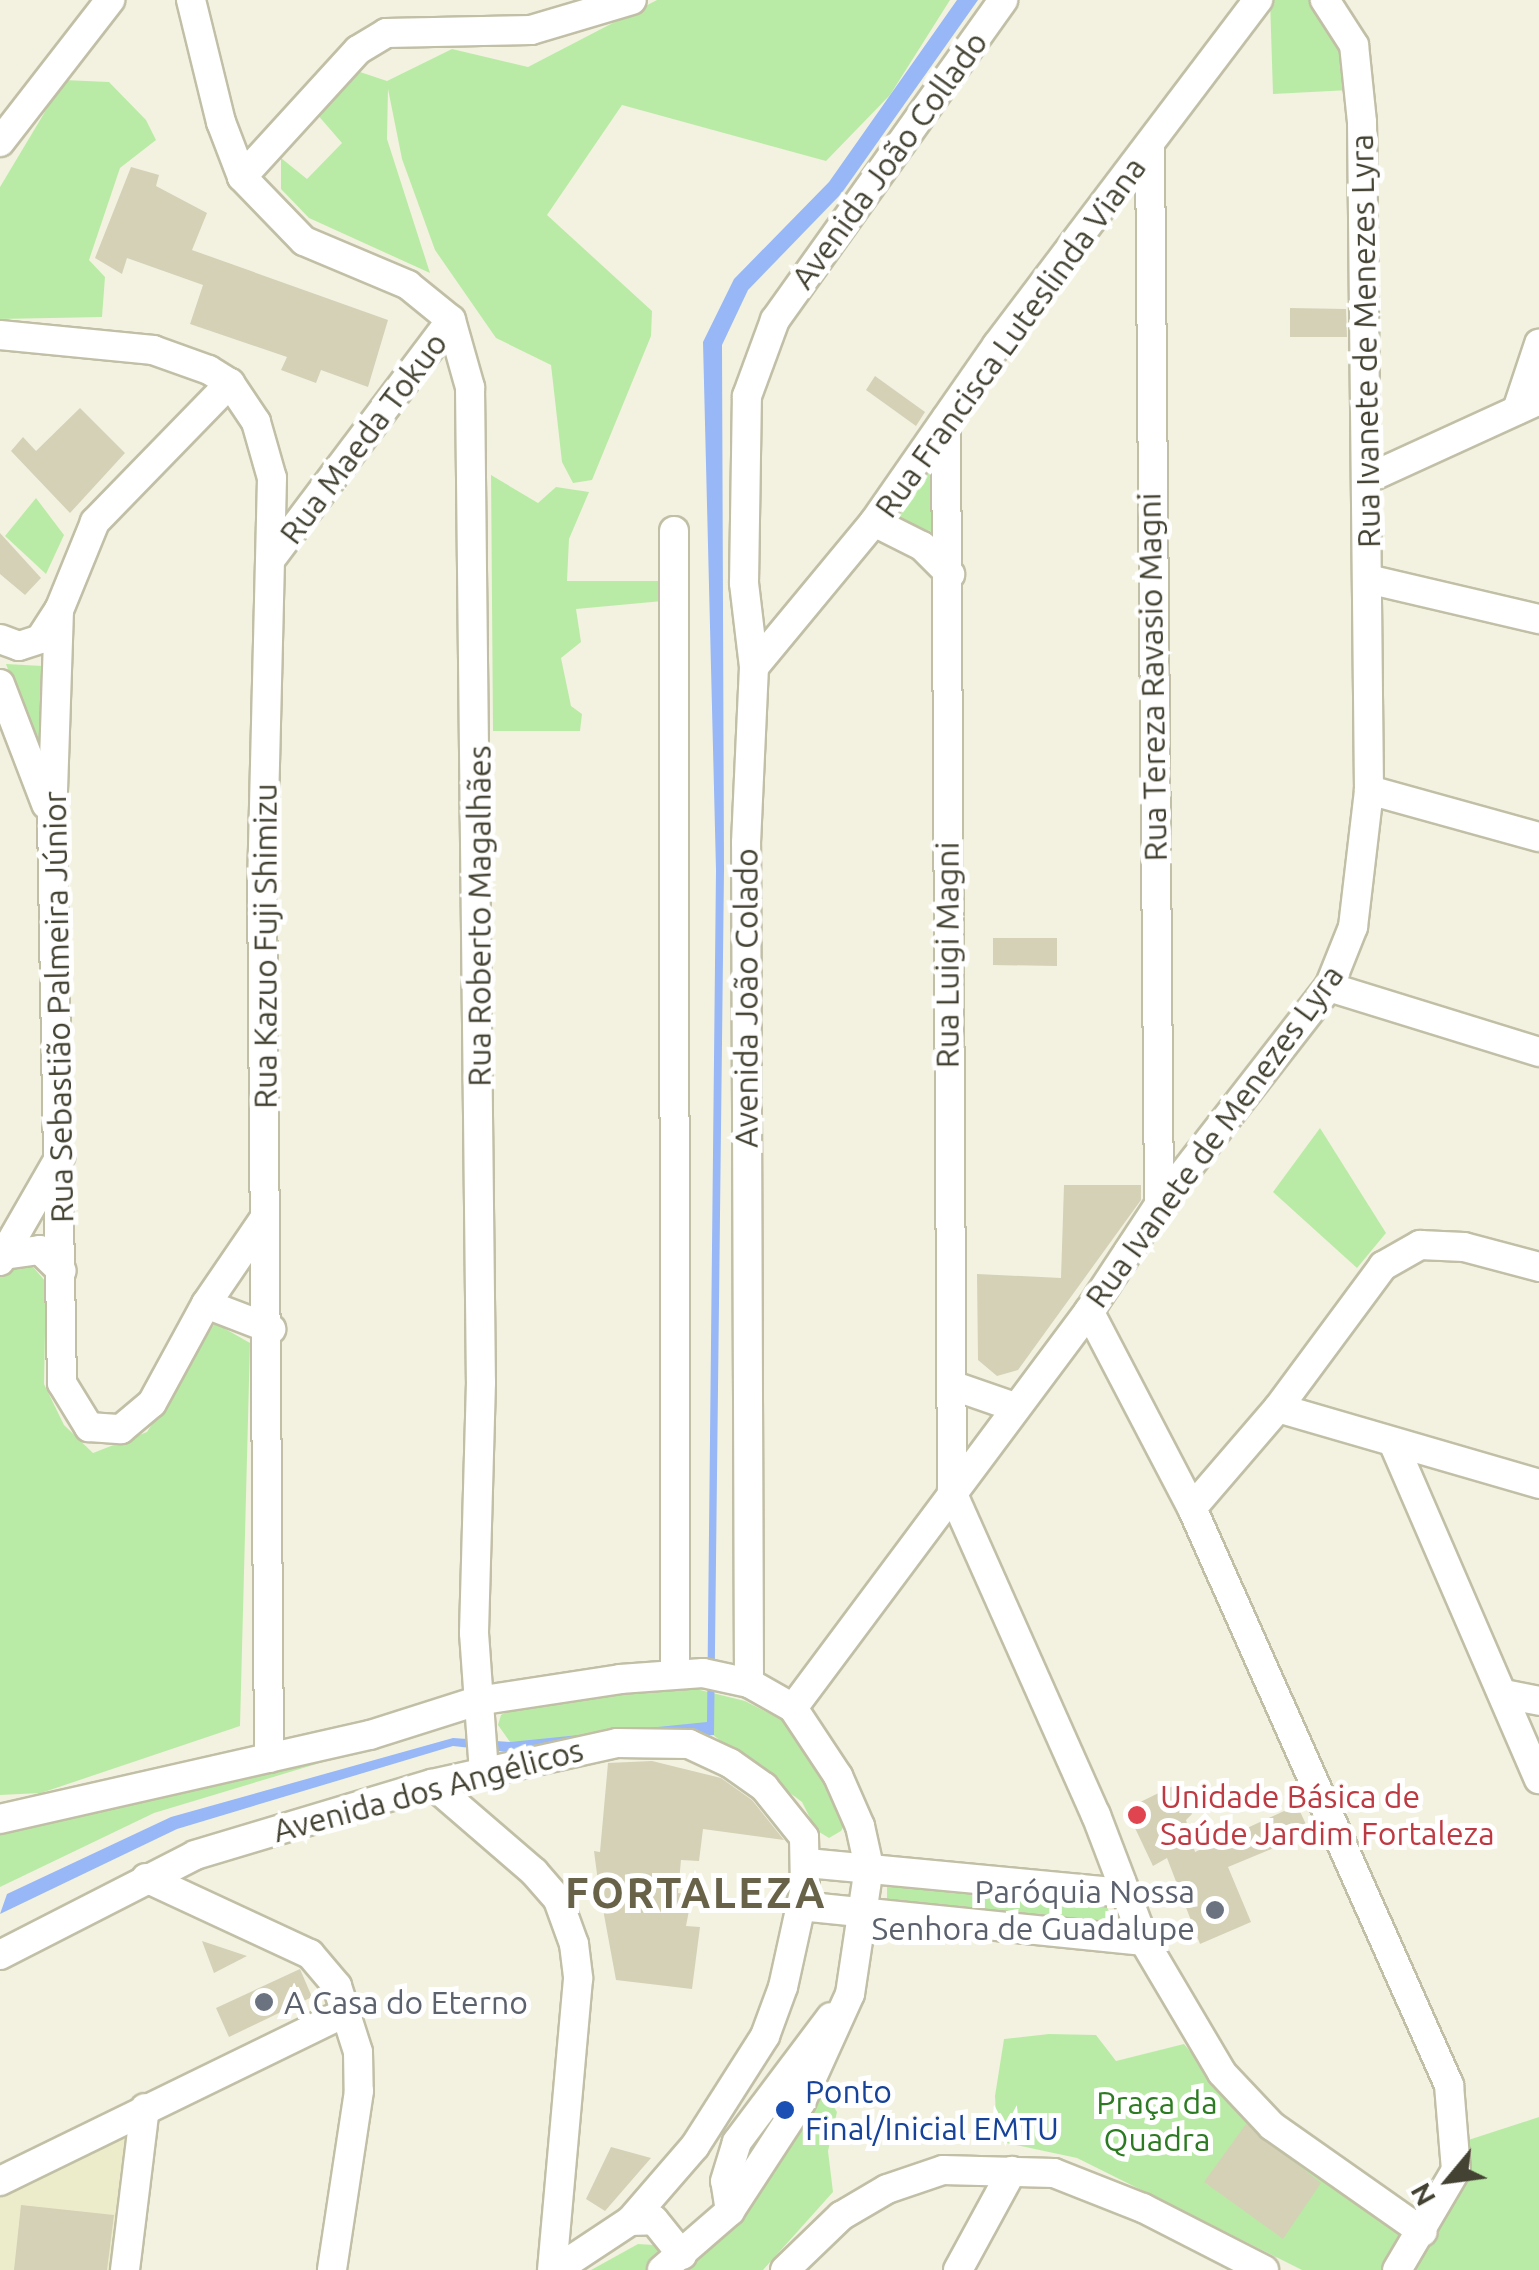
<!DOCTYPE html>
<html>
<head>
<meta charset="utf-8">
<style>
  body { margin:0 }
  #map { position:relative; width:1539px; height:2270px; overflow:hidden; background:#f3f2e1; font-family:Ubuntu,sans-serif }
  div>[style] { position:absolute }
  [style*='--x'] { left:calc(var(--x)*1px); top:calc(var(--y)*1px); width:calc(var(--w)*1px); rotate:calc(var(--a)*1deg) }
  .education>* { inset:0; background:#edecca }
  .green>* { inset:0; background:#baeba6 }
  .water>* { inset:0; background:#97b7f6 }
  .building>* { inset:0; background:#d4d1b6 }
  .roads { filter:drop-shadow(2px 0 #c1bfa6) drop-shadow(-2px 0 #c1bfa6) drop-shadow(0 2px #c1bfa6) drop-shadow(0 -2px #c1bfa6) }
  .minor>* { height:28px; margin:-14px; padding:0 14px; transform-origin:14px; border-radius:14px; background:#fff }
  .dots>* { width:28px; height:28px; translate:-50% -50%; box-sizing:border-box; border:5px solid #fff; border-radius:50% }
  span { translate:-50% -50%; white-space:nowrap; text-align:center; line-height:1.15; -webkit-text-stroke:10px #fff; paint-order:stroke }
  .street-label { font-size:32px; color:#444232 }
  .health-label { font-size:32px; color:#be3a42 }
  .left { translate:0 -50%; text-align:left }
  .worship-label { font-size:32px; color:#5b616d }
  .right { translate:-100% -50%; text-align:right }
  .transit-label { font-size:32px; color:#164399 }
  .park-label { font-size:32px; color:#2c7a21 }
  .district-label { font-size:42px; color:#686348; font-weight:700; letter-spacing:2.5px }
  .north { position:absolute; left:1399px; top:2130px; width:100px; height:100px; -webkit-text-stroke:8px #fff; paint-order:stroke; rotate:241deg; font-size:28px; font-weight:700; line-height:40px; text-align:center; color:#444232 }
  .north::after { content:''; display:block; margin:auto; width:35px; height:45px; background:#444232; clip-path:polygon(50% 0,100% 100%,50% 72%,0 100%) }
</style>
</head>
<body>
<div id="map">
  <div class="education">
    <i style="clip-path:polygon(131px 2122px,115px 2270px,0 2270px,0 2193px)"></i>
  </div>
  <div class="green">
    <i style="clip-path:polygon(657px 0,950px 0,890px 95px,826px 161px,622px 105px,547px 215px,652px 311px,651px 336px,592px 480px,573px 483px,562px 462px,551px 365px,496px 338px,435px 250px,402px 159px,388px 89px,387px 139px,430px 273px,309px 218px,281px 189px,281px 158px,307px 179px,342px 143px,316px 113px,351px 69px,387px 81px,452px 49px,528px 67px)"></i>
    <i style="clip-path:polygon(1270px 0,1313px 0,1332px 9px,1350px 90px,1273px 94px)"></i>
    <i style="clip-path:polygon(64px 80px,109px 82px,146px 120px,156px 140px,120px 168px,89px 260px,105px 277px,102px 317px,0 319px,0 187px)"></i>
    <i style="clip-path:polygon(937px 453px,934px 532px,894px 521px)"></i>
    <i style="clip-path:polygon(491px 475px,538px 503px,556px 487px,589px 492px,569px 539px,567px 581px,662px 581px,663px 601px,576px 609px,581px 642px,561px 658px,571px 706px,582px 714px,580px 731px,493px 731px)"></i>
    <i style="clip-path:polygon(36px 498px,64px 535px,46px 574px,5px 536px)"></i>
    <i style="clip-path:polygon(6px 664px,43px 666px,48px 763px,43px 764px)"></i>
    <i style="clip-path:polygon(1320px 1128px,1386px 1233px,1357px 1268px,1273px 1192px)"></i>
    <i style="clip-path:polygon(0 1267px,33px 1267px,46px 1282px,44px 1384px,64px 1425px,93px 1453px,147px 1432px,215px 1323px,250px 1343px,240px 1726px,41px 1793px,0 1795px)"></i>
    <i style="clip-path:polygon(680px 1685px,745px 1701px,794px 1726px,849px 1817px,841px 1831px,829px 1838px,816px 1830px,802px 1802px,713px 1735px,510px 1742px,498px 1725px,501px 1715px,524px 1702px)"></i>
    <i style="clip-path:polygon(429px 1730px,154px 1813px,0 1887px,0 1815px)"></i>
    <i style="clip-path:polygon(887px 1876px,1107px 1907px,1120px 1935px,887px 1905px)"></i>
    <i style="clip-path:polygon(1049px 2034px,1096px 2035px,1116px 2061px,1184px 2044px,1230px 2099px,1423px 2232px,1456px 2144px,1539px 2117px,1539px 2270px,1302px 2270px,1077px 2158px,997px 2141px,995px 2096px,1004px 2039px)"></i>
    <i style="clip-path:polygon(820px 2085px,837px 2112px,828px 2151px,833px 2192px,763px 2270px,683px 2270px,722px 2232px)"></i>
    <i style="clip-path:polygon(638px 2244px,654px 2245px,663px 2256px,653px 2270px,591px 2270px)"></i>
  </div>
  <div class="water">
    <i style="clip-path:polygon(957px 0,978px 0,841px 194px,748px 290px,722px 345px,724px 870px,714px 1735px,507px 1752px,453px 1746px,177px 1829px,0 1914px,7px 1894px,171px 1817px,453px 1738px,510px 1742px,707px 1722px,716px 870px,703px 342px,734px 279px,829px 182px)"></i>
  </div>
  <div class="building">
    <i style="clip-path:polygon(131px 167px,159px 175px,156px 186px,207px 213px,192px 250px,388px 320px,368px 387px,321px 370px,316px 383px,281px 370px,287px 357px,190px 324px,203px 285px,127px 258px,122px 274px,95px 258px)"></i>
    <i style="clip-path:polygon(1290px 308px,1346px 309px,1347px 337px,1290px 337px)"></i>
    <i style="clip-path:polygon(875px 376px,925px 412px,916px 426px,866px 390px)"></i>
    <i style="clip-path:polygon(80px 408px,125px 453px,70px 513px,11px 451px,23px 437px,36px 451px)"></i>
    <i style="clip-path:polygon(0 533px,41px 578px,25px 595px,0 574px)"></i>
    <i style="clip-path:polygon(993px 938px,1057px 938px,1057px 966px,993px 965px)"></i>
    <i style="clip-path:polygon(1064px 1185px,1141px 1185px,1141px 1200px,1018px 1370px,997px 1376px,978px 1360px,977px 1274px,1061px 1278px)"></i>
    <i style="clip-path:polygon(652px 1761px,721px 1778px,752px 1800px,784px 1840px,703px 1829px,699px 1861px,681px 1860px,678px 1893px,692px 1895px,686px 1926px,700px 1927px,692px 1989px,616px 1980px,598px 1882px,594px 1851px,600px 1852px,608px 1763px)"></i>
    <i style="clip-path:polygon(1177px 1784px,1192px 1814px,1186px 1820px,1195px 1852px,1297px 1805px,1310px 1833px,1228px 1867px,1251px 1922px,1200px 1944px,1167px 1858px,1153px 1866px,1126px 1809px)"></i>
    <i style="clip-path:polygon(202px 1941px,247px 1956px,214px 1973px)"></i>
    <i style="clip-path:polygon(300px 1969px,312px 1997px,229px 2037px,216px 2008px)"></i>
    <i style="clip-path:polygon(1246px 2124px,1321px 2183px,1283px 2239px,1204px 2182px)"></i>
    <i style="clip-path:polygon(611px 2147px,651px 2158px,605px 2211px,586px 2199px)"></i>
    <i style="clip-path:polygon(21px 2205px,114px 2215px,107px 2270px,14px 2270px)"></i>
  </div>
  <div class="roads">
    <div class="minor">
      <i style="--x:191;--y:0;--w:126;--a:76.2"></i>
      <i style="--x:221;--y:122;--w:59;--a:69.1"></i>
      <i style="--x:242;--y:177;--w:89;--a:45.9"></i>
      <i style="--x:304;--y:241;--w:113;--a:22.9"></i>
      <i style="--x:408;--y:285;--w:55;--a:39.1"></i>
      <i style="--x:451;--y:320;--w:70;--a:74.2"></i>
      <i style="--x:470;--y:387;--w:995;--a:89.37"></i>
      <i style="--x:481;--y:1382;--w:251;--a:91.6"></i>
      <i style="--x:474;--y:1633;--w:138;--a:85.9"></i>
      <i style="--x:0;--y:142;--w:180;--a:-52.2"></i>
      <i style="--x:1150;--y:148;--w:1057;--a:89.51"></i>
      <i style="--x:242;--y:177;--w:172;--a:-47.6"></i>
      <i style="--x:358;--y:50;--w:33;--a:-31"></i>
      <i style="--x:386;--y:33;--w:145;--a:-1.2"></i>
      <i style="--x:531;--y:30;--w:105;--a:-16.5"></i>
      <i style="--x:0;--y:335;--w:154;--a:5.6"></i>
      <i style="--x:153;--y:350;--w:59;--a:19.7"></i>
      <i style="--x:209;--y:370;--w:25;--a:32"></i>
      <i style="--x:230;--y:383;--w:47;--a:56.3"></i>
      <i style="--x:256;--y:422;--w:58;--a:74.1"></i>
      <i style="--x:272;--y:478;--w:400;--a:91.4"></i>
      <i style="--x:262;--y:878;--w:880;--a:89.54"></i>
      <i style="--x:230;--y:383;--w:194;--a:134.2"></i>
      <i style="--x:95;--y:522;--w:95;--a:112.2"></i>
      <i style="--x:59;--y:610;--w:208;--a:91.9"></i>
      <i style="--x:52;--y:818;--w:565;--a:88.99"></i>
      <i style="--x:62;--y:1383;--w:52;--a:58.5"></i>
      <i style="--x:89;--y:1427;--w:32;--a:4"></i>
      <i style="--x:121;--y:1429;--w:40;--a:-40"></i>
      <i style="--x:152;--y:1403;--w:113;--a:-61.4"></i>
      <i style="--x:206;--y:1304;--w:70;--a:21"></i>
      <i style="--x:1517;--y:410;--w:70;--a:-71.6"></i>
      <i style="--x:946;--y:419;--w:1073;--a:89.68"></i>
      <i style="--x:952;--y:1492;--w:354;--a:66"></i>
      <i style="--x:1096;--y:1815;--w:135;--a:69.1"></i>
      <i style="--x:1144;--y:1941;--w:153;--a:59.4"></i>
      <i style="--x:1222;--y:2073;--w:73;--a:46.7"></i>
      <i style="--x:1272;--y:2126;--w:184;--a:35.1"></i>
      <i style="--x:1369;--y:478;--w:187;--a:-24.6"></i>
      <i style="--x:874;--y:522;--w:54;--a:26.6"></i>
      <i style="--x:922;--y:546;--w:40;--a:45"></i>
      <i style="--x:674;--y:531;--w:1142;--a:89.95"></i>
      <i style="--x:274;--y:555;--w:294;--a:-53"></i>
      <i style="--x:1368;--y:579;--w:176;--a:13.2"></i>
      <i style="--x:0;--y:639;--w:20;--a:20"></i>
      <i style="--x:19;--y:646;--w:22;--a:-18"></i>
      <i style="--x:40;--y:639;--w:35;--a:-57"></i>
      <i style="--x:754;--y:667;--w:188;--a:-50.4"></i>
      <i style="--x:874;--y:522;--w:216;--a:-55.2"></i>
      <i style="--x:997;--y:345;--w:433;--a:-52.9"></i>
      <i style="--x:0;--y:684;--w:129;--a:69"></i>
      <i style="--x:1369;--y:790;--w:176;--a:15.5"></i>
      <i style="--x:1329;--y:987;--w:220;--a:17.2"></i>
      <i style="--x:4;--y:1255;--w:36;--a:-8"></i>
      <i style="--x:40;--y:1250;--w:30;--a:44"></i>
      <i style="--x:0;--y:1261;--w:122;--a:-60.1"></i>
      <i style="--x:206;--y:1304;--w:103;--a:-55.7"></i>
      <i style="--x:1089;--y:1311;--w:222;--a:62.4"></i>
      <i style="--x:1192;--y:1508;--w:632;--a:65.99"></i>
      <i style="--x:1449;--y:2085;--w:85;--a:85.3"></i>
      <i style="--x:1456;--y:2170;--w:116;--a:120.5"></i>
      <i style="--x:951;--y:1385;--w:65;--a:19"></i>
      <i style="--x:1278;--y:1408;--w:272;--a:16.2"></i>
      <i style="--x:1395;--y:1447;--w:362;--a:66.6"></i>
      <i style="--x:1192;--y:1508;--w:132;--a:-49.3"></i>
      <i style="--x:1278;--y:1408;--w:177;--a:-53.5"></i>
      <i style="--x:1383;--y:1266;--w:43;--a:-29.6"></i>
      <i style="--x:1420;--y:1245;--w:44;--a:2.6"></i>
      <i style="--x:1464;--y:1247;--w:78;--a:14.9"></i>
      <i style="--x:749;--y:1683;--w:840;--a:-90.2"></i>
      <i style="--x:746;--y:843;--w:176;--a:-87.4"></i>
      <i style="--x:754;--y:667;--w:85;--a:-96.8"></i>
      <i style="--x:744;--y:583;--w:187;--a:-89.1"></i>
      <i style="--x:747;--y:396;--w:81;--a:-69.8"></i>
      <i style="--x:775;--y:320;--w:393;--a:-54.5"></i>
      <i style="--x:1504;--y:1694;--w:36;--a:11"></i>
      <i style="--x:793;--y:1708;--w:495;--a:-53.3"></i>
      <i style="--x:1089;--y:1311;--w:127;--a:-56.6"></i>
      <i style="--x:1159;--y:1205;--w:276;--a:-52.1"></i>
      <i style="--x:1329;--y:987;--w:65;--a:-68.2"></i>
      <i style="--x:1353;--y:927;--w:138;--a:-83.3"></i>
      <i style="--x:1369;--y:790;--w:668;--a:-90.6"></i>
      <i style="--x:1362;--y:122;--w:77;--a:-95.9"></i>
      <i style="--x:1354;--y:45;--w:54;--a:-122.8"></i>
      <i style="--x:432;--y:1784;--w:135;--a:40.8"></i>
      <i style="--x:534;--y:1872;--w:37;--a:49"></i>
      <i style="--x:558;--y:1900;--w:47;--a:70"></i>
      <i style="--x:574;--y:1944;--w:35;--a:83"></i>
      <i style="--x:578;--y:1979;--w:292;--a:95.1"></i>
      <i style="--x:0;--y:1819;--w:379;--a:-12.8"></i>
      <i style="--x:370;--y:1735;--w:112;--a:-17.6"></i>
      <i style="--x:477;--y:1701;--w:145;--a:-8.7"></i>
      <i style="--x:620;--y:1679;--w:83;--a:-4.1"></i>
      <i style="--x:703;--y:1673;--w:47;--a:12.3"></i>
      <i style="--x:749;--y:1683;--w:51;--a:29.6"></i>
      <i style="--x:793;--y:1708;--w:82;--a:56.5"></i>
      <i style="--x:838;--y:1776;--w:55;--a:66.3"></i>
      <i style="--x:860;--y:1826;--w:42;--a:77.6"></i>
      <i style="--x:869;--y:1867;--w:128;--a:98.5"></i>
      <i style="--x:850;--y:1994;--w:119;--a:114.4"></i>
      <i style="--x:801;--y:2102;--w:130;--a:123.1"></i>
      <i style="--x:730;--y:2211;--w:90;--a:139.1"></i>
      <i style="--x:807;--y:1863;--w:320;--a:5.4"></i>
      <i style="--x:146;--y:1878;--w:181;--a:24.9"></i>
      <i style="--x:310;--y:1954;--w:42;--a:49.8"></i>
      <i style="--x:337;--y:1986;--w:69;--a:72.3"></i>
      <i style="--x:358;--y:2052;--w:39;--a:89"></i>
      <i style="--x:359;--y:2091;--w:181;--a:98.6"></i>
      <i style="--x:800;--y:1906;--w:346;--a:5.8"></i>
      <i style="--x:0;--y:1955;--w:219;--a:-27.1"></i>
      <i style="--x:195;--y:1855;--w:247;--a:-16.7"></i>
      <i style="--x:432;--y:1784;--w:189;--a:-12.5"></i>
      <i style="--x:617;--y:1743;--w:72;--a:0.8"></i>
      <i style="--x:689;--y:1744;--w:45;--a:24.9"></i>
      <i style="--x:730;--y:1763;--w:42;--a:35.2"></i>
      <i style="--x:764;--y:1787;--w:64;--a:51.3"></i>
      <i style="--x:804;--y:1837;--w:50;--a:88.9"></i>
      <i style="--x:805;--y:1887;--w:102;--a:102.4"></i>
      <i style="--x:783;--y:1987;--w:52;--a:110.2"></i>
      <i style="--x:765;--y:2036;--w:130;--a:122.5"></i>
      <i style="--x:695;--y:2146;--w:99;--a:130.9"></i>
      <i style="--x:630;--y:2221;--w:89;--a:146.5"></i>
      <i style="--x:0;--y:2181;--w:388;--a:-26"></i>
      <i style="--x:730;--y:2211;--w:30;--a:-99"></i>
      <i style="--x:725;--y:2181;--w:41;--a:-72.9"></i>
      <i style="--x:737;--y:2142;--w:156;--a:-53.1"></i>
      <i style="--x:630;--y:2221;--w:24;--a:-2"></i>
      <i style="--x:654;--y:2220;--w:45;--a:51.3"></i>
      <i style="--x:125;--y:2270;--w:163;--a:-83"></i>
      <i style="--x:785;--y:2270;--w:78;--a:-44"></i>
      <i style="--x:841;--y:2216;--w:53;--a:-30.4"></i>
      <i style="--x:887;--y:2189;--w:59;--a:-18.7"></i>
      <i style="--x:943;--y:2170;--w:111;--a:1.5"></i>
      <i style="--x:1054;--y:2173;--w:96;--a:21.5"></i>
      <i style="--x:1143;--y:2208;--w:136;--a:27.1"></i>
      <i style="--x:958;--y:2270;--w:113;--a:-61.4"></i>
    </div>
  </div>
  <div class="dots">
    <i style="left:1137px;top:1815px;background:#e0444e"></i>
    <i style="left:1215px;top:1910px;background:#6b7280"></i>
    <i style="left:264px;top:2002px;background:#6b7280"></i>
    <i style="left:785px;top:2110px;background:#1a4fb4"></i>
  </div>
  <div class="street-label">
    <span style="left:889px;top:160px;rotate:-54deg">Avenida João Collado</span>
    <span style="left:1010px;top:337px;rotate:-54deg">Rua Francisca Luteslinda Viana</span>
    <span style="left:1365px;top:341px;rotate:-91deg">Rua Ivanete de Menezes Lyra</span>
    <span style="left:363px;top:438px;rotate:-53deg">Rua Maeda Tokuo</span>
    <span style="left:1152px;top:677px;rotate:-91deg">Rua Tereza Ravasio Magni</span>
    <span style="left:479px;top:916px;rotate:-90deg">Rua Roberto Magalhães</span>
    <span style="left:265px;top:946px;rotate:-90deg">Rua Kazuo Fuji Shimizu</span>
    <span style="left:947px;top:955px;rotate:-90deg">Rua Luigi Magni</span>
    <span style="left:746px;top:998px;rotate:-90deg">Avenida João Colado</span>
    <span style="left:58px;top:1007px;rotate:-91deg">Rua Sebastião Palmeira Júnior</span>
    <span style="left:1214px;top:1136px;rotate:-54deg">Rua Ivanete de Menezes Lyra</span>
    <span style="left:428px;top:1790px;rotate:-15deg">Avenida dos Angélicos</span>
  </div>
  <div class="health-label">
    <span class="left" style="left:1160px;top:1815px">Unidade Básica de<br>Saúde Jardim Fortaleza</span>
  </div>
  <div class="worship-label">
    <span class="right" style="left:1195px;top:1910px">Paróquia Nossa<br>Senhora de Guadalupe</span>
    <span class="left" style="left:284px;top:2002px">A Casa do Eterno</span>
  </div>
  <div class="transit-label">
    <span class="left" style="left:805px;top:2110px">Ponto<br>Final/Inicial EMTU</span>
  </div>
  <div class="park-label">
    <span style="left:1157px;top:2121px">Praça da<br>Quadra</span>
  </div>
  <div class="district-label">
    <span style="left:696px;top:1893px">FORTALEZA</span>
  </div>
  <div class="north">N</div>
</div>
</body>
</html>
